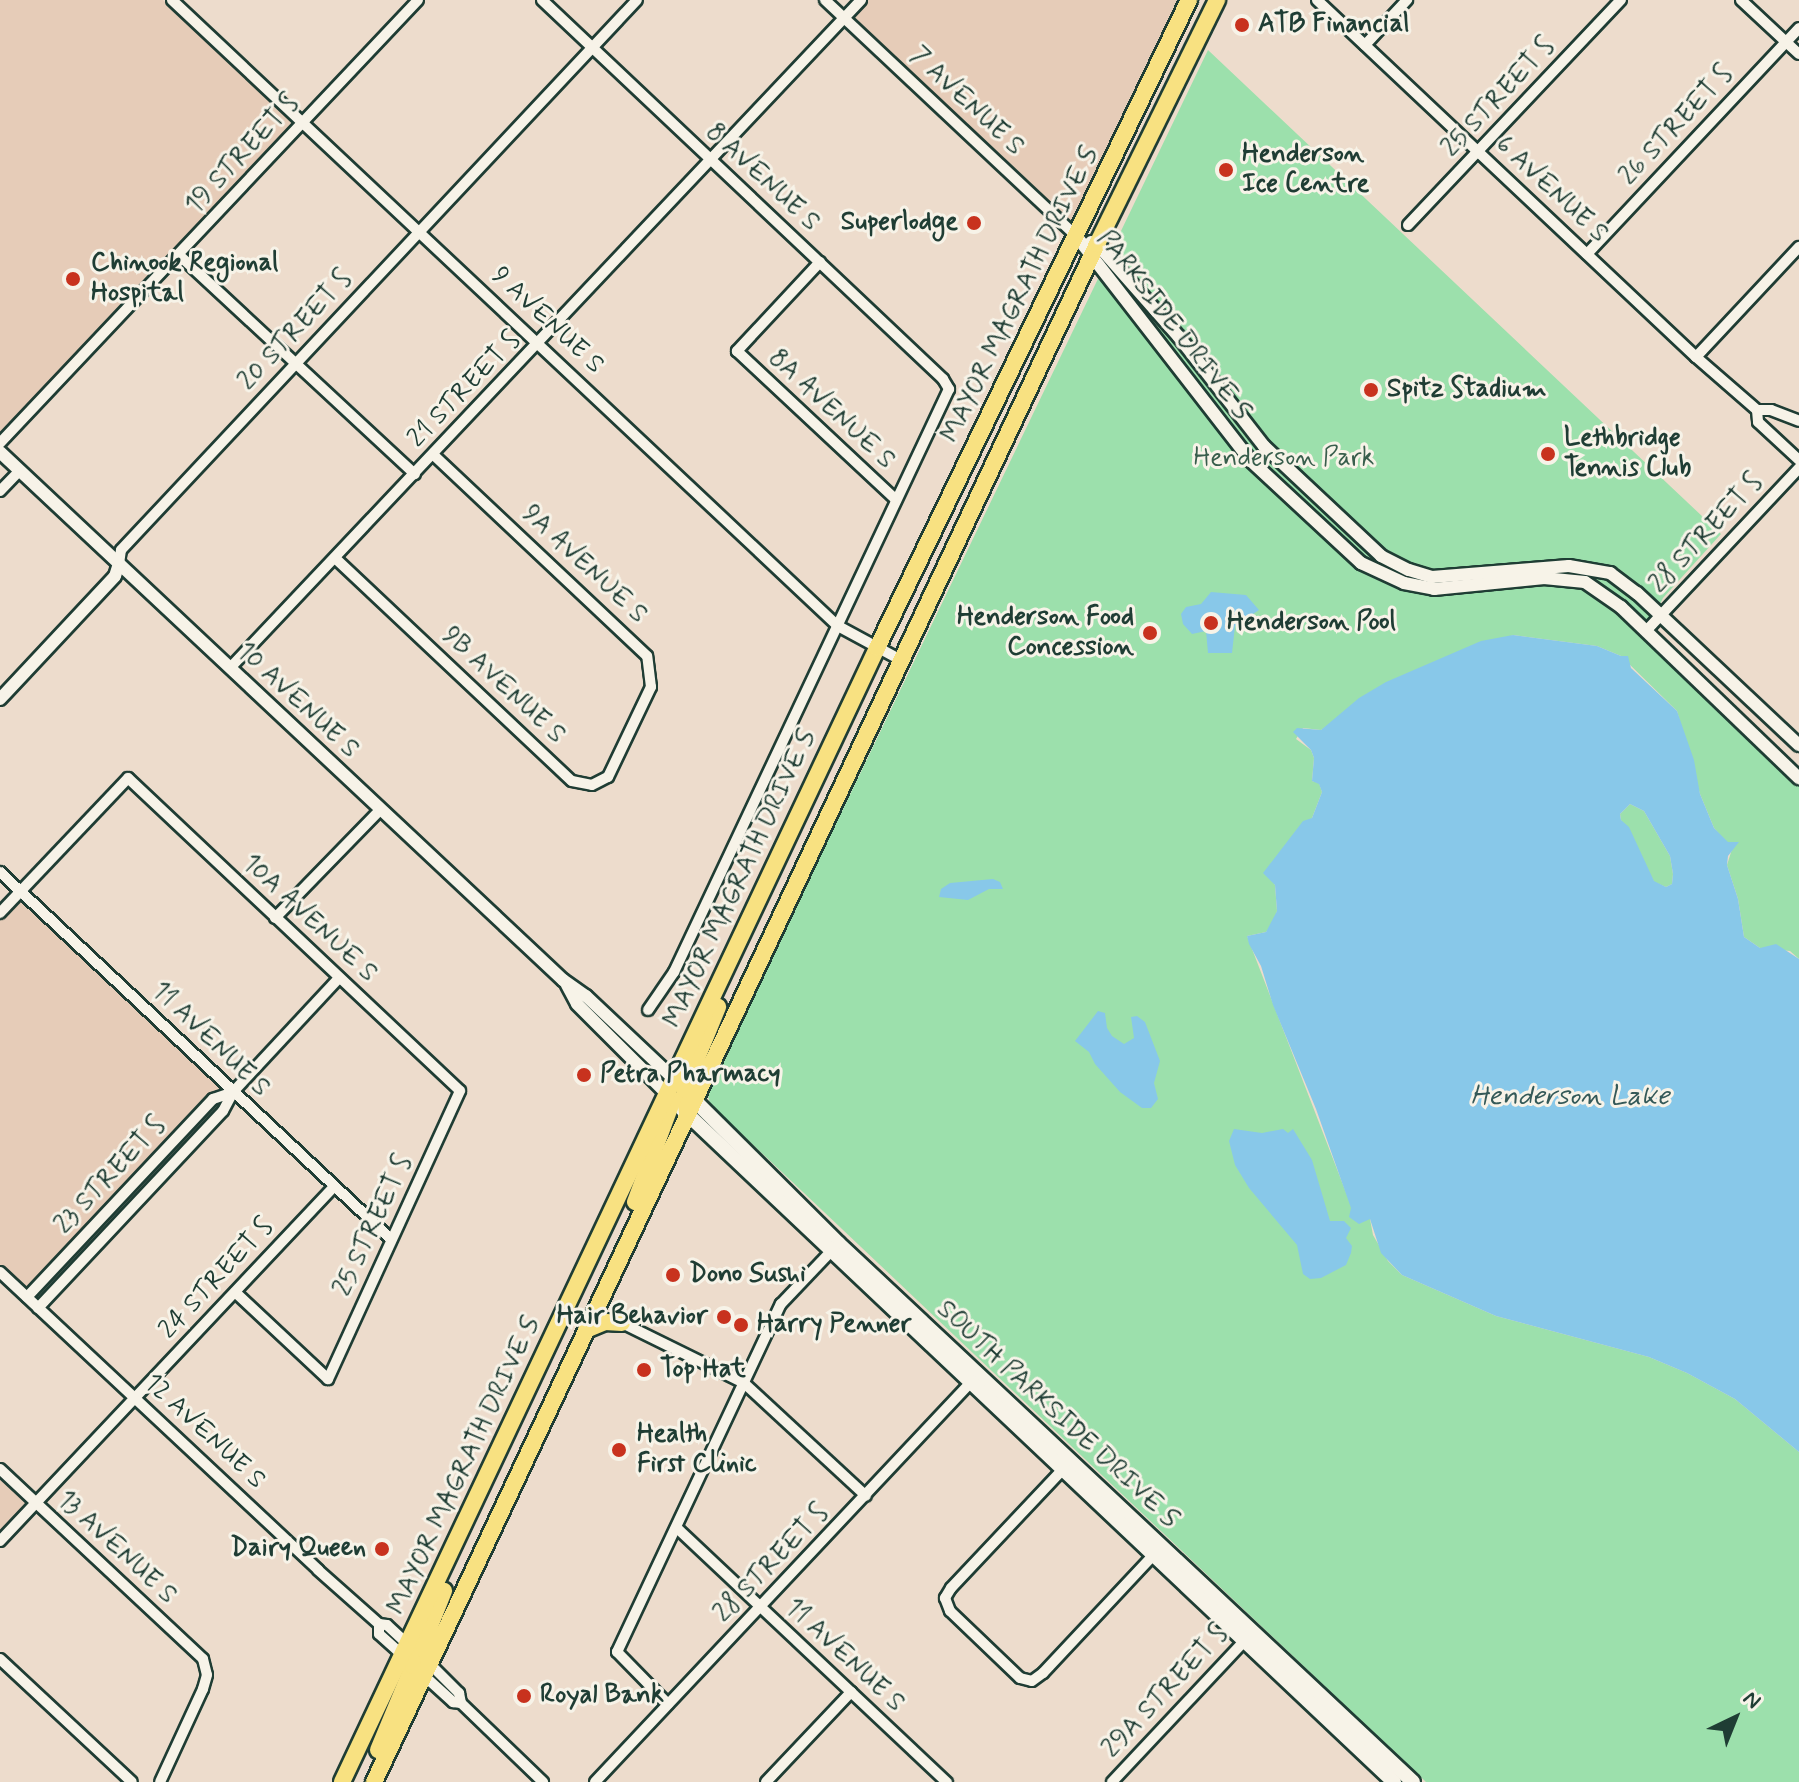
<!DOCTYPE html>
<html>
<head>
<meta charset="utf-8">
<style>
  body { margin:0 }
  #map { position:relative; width:1799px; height:1782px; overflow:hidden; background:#eddccc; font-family:Mynerve,sans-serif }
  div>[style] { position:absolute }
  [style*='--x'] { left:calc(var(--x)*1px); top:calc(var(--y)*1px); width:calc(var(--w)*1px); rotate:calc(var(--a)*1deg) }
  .built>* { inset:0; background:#e6ccb8 }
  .green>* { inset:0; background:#9ce0ac }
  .water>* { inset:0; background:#88c8e9 }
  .roads { filter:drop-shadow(2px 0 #1f3d34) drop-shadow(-2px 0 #1f3d34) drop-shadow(0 2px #1f3d34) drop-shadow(0 -2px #1f3d34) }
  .minor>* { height:10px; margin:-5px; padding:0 5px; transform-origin:5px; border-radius:5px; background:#f7f3e8 }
  .tertiary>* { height:12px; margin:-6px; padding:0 6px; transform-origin:6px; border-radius:6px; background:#f7f3e8 }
  .secondary>* { height:14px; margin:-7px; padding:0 7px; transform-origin:7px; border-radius:7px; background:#f7f3e8 }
  .primary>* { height:16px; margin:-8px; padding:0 8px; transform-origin:8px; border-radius:8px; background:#f8e181 }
  .dots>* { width:22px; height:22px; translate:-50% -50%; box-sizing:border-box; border:4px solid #f7f3e8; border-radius:50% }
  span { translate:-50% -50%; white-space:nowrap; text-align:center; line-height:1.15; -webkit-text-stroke:6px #f7f3e8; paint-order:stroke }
  .poi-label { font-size:26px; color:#1f3d34; font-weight:700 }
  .left { translate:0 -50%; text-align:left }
  .right { translate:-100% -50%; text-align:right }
  .street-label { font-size:26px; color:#1f3d34 }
  .park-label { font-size:26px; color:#385e4c }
  .water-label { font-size:28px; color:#345958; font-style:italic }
  .north { position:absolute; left:1695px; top:1678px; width:80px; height:80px; -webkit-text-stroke:6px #f7f3e8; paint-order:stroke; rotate:43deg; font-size:22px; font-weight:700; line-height:32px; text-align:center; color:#1f3d34 }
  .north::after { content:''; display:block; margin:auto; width:28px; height:36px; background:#1f3d34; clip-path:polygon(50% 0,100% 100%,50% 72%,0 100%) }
</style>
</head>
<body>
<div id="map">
  <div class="built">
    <i style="clip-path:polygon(0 0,163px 0,293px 123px,0 435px)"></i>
    <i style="clip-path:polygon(861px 0,1189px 0,1077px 237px,844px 18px)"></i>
    <i style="clip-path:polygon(21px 891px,233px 1092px,213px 1100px,27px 1297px,0 1272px,0 913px)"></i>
    <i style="clip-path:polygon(0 1469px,36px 1503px,0 1541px)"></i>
  </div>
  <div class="green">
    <i style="clip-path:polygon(1208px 50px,1721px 534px,1663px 598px,1647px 631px,1799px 778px,1799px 959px,1790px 951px,1760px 948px,1744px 937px,1738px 899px,1727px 865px,1732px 849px,1714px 828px,1700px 794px,1677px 711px,1621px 656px,1597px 646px,1513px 635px,1342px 716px,1321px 730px,1303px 728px,1296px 739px,1311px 750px,1314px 758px,1312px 781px,1319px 783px,1322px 792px,1312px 818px,1272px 880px,1275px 885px,1277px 911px,1274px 922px,1266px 932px,1247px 936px,1352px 1208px,1363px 1219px,1370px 1219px,1373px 1235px,1388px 1261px,1402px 1275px,1496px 1316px,1649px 1357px,1687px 1373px,1735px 1399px,1799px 1452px,1799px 1782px,1426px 1782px,710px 1104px,707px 1092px)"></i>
    <i style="clip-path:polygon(1630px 804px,1644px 811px,1670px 856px,1673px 874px,1672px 884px,1666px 887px,1654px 882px,1621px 820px,1620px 814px)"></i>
  </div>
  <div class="water">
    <i style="clip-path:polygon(1211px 592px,1246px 595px,1259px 610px,1235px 626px,1232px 653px,1208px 653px,1206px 631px,1192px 634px,1183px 624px,1181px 614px,1186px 607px,1201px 604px)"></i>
    <i style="clip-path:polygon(evenodd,1513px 635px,1597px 646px,1621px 656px,1628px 656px,1631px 668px,1677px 711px,1694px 760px,1700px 794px,1714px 828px,1728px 842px,1739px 842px,1728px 856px,1727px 865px,1738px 899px,1744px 937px,1760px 948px,1776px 944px,1799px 959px,1799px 1452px,1735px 1399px,1687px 1373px,1649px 1357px,1496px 1316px,1402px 1275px,1381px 1253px,1370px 1219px,1359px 1224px,1349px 1217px,1351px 1208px,1316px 1109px,1273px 1005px,1261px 966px,1249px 944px,1247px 936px,1266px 932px,1277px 911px,1275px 885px,1263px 873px,1303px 821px,1312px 818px,1322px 792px,1319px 784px,1312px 781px,1314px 758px,1311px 750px,1293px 732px,1297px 728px,1321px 730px,1359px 698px,1386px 682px,1481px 641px,1513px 635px,1630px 804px,1644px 811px,1670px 856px,1673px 874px,1672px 884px,1666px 887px,1654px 881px,1629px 827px,1621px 820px,1620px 814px,1630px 804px)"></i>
    <i style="clip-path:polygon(993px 879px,1000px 882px,1003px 889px,989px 889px,968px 900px,939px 897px,941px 889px,950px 883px)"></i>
    <i style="clip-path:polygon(1098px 1011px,1105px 1013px,1107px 1028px,1112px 1036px,1124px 1044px,1134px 1038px,1131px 1017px,1137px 1016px,1145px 1022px,1160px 1061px,1154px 1083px,1158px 1099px,1151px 1108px,1142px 1108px,1120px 1092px,1095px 1064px,1089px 1052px,1075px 1041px)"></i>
    <i style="clip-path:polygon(1234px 1129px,1262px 1133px,1283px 1129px,1288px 1133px,1293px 1129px,1312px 1160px,1330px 1221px,1344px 1221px,1351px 1228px,1346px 1238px,1352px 1246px,1351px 1253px,1346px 1265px,1321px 1278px,1310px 1279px,1303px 1274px,1297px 1245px,1249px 1188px,1235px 1165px,1229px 1141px)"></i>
  </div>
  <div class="roads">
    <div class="minor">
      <i style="--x:172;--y:0;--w:914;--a:43.23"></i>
      <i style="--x:838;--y:626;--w:72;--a:28.4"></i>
      <i style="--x:542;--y:0;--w:552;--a:43.38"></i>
      <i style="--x:943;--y:379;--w:12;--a:59"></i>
      <i style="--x:949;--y:389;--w:645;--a:115.25"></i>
      <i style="--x:674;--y:972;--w:46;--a:124.4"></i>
      <i style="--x:825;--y:0;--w:346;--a:43.2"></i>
      <i style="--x:1317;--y:0;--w:521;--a:43.29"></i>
      <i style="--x:1696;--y:357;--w:81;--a:41"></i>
      <i style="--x:1757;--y:410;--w:14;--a:0"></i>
      <i style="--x:1771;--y:410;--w:30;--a:21"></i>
      <i style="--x:1741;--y:0;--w:79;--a:43"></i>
      <i style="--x:1365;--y:45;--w:62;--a:-47"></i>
      <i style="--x:1408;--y:225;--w:310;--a:-46.6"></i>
      <i style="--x:1587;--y:254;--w:310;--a:-46.8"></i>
      <i style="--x:179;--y:255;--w:322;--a:42.9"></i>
      <i style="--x:820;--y:262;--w:122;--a:133"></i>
      <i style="--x:737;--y:351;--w:218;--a:43.1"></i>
      <i style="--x:1696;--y:357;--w:151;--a:-46.9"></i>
      <i style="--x:1757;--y:410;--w:12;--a:85"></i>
      <i style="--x:1758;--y:422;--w:56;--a:42.8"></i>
      <i style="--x:0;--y:443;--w:609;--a:-46.66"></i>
      <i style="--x:0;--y:491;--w:28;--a:-46"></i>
      <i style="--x:335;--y:558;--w:325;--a:43.3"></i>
      <i style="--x:572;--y:781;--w:20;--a:11"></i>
      <i style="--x:592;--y:785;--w:18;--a:-27"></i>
      <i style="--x:608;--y:777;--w:100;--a:-64.5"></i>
      <i style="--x:651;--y:687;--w:31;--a:-97"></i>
      <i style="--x:647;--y:656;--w:293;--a:-136.7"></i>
      <i style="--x:119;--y:564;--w:14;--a:-82"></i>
      <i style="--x:121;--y:550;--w:754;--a:-46.83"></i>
      <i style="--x:1646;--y:631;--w:224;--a:-46.8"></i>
      <i style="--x:230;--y:668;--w:919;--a:-46.63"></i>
      <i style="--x:0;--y:872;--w:536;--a:43.19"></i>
      <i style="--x:0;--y:913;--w:186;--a:-46.5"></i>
      <i style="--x:128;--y:778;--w:456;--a:43.3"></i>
      <i style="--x:460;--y:1091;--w:317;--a:114.6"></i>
      <i style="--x:328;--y:1379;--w:127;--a:-136.9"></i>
      <i style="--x:275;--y:918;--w:151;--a:-45.8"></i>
      <i style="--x:0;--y:1272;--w:436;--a:43.1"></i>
      <i style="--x:318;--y:1570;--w:81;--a:41.5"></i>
      <i style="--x:379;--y:1624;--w:8;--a:7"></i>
      <i style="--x:387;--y:1625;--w:33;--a:43"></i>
      <i style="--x:27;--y:1297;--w:272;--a:-46.8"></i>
      <i style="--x:213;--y:1099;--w:21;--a:-19"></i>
      <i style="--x:38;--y:1308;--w:270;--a:-46.8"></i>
      <i style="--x:223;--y:1111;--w:21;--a:-62"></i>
      <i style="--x:233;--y:1092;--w:156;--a:-47.1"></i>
      <i style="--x:622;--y:1323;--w:136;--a:26.2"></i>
      <i style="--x:744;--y:1383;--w:166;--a:42.8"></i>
      <i style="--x:1066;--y:1466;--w:168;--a:133.3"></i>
      <i style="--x:951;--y:1588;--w:12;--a:121"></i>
      <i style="--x:945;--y:1598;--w:14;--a:69"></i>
      <i style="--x:950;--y:1611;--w:97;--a:43.7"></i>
      <i style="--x:1020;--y:1678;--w:12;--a:14"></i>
      <i style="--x:1032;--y:1681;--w:14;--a:-36"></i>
      <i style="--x:1043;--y:1673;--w:168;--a:-46.9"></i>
      <i style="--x:0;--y:1469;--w:278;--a:43.1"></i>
      <i style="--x:203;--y:1659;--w:16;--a:76"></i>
      <i style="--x:207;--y:1675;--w:15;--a:106"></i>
      <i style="--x:203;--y:1689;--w:102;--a:114.8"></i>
      <i style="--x:677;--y:1528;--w:371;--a:43.3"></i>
      <i style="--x:0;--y:1541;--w:487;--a:-46.7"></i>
      <i style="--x:379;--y:1624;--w:10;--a:90"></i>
      <i style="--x:379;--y:1634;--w:36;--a:42"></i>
      <i style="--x:0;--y:1659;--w:180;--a:43"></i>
      <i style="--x:426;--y:1660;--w:47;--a:45"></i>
      <i style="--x:459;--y:1693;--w:10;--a:79"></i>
      <i style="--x:461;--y:1703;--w:114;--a:43.9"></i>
      <i style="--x:420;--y:1672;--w:45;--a:42.3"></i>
      <i style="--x:453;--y:1702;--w:8;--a:7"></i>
      <i style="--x:668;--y:1704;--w:73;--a:-134.4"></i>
      <i style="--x:617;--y:1652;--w:385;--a:-64.8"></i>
      <i style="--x:781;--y:1304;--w:80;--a:-46.5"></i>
      <i style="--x:595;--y:1782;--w:553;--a:-46.76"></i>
      <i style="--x:766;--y:1782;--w:124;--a:-46.6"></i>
      <i style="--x:1112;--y:1782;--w:199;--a:-46.8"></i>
    </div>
    <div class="tertiary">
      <i style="--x:1077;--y:237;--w:281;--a:52.2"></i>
      <i style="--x:1249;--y:459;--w:153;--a:42.9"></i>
      <i style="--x:1361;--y:563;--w:47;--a:24.9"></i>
      <i style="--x:1404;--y:583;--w:31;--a:11"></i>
      <i style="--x:1434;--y:589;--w:111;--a:-5.7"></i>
      <i style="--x:1544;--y:578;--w:41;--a:5.6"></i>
      <i style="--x:1585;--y:582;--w:44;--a:34.8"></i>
      <i style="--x:1621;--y:607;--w:247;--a:43.9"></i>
      <i style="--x:1091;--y:242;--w:6;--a:18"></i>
      <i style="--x:1097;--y:244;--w:124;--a:48.6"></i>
      <i style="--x:1179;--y:337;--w:138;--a:52.1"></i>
      <i style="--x:1264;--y:446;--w:161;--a:43.2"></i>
      <i style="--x:1381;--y:556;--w:31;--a:27"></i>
      <i style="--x:1409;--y:570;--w:24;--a:17"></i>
      <i style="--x:1432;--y:577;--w:137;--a:-4.6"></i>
      <i style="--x:1569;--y:566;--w:42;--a:9.7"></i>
      <i style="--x:1610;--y:573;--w:34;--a:37"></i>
      <i style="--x:1637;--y:593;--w:222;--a:43.2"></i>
      <i style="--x:0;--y:452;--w:772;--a:43.16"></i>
      <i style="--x:563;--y:980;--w:28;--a:35"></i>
      <i style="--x:586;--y:996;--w:120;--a:43.3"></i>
      <i style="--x:0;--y:699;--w:168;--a:-46.9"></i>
      <i style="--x:115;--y:576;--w:13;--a:-72"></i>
      <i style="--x:567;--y:985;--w:21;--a:62"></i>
      <i style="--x:577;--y:1004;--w:126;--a:45"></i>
    </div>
    <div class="secondary">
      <i style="--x:688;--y:1094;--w:211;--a:44.8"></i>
      <i style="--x:838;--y:1243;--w:788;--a:43.15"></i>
      <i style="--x:682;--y:1109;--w:980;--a:43.39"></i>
    </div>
    <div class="primary">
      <i style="--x:687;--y:1113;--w:23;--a:-97"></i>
      <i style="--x:684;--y:1090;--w:90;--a:-67.7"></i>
      <i style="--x:635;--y:1202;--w:109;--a:-69.6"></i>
      <i style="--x:586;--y:1330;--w:21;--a:-23"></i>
      <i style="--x:605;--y:1322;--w:17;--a:3"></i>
      <i style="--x:424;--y:1676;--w:23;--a:-103"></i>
      <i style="--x:419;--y:1654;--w:68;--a:-68.4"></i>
      <i style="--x:378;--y:1750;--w:91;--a:-67.4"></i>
      <i style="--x:413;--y:1666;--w:13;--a:-103"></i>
      <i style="--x:342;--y:1782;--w:1254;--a:-64.74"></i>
      <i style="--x:877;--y:648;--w:719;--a:-64.29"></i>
      <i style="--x:374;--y:1782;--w:1699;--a:-64.82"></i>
      <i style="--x:1097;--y:244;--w:272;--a:-63.8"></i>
    </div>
  </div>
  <div class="dots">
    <i style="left:1242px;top:25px;background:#c8321e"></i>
    <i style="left:1226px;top:170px;background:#c8321e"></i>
    <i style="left:974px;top:223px;background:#c8321e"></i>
    <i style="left:73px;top:279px;background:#c8321e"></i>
    <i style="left:1371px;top:390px;background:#c8321e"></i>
    <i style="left:1548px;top:454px;background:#c8321e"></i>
    <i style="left:1211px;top:623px;background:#c8321e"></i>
    <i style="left:1150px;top:633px;background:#c8321e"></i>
    <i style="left:584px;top:1075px;background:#c8321e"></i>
    <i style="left:673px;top:1275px;background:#c8321e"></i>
    <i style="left:724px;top:1317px;background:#c8321e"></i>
    <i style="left:741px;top:1325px;background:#c8321e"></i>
    <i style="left:644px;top:1370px;background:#c8321e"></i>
    <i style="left:619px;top:1450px;background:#c8321e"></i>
    <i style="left:382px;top:1549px;background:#c8321e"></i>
    <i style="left:524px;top:1696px;background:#c8321e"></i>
  </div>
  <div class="poi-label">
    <span class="left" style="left:1258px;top:25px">ATB Financial</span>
    <span class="left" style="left:1242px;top:170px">Henderson<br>Ice Centre</span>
    <span class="right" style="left:958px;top:223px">Superlodge</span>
    <span class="left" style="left:91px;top:279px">Chinook Regional<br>Hospital</span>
    <span class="left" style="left:1387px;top:390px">Spitz Stadium</span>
    <span class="left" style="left:1564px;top:454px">Lethbridge<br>Tennis Club</span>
    <span class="right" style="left:1134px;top:633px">Henderson Food<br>Concession</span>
    <span class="left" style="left:1227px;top:623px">Henderson Pool</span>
    <span class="left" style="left:600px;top:1075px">Petra Pharmacy</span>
    <span class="left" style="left:689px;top:1275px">Dono Sushi</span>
    <span class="right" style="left:708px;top:1317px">Hair Behavior</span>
    <span class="left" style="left:757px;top:1325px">Harry Penner</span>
    <span class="left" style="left:660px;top:1370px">Top Hat</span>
    <span class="left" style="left:637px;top:1450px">Health<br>First Clinic</span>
    <span class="right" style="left:366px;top:1549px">Dairy Queen</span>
    <span class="left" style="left:540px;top:1696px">Royal Bank</span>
  </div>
  <div class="street-label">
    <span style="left:1499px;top:98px;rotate:-47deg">25 STREET S</span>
    <span style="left:966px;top:102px;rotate:43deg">7 AVENUE S</span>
    <span style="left:1677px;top:126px;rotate:-47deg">26 STREET S</span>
    <span style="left:243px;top:155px;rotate:-47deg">19 STREET S</span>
    <span style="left:762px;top:178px;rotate:43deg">8 AVENUE S</span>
    <span style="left:1551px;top:190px;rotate:43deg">6 AVENUE S</span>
    <span style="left:1021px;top:295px;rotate:-64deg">MAYOR MAGRATH DRIVE S</span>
    <span style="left:547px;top:321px;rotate:43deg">9 AVENUE S</span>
    <span style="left:1173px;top:326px;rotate:52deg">PARKSIDE DRIVE S</span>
    <span style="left:296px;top:331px;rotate:-47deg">20 STREET S</span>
    <span style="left:465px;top:390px;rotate:-46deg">21 STREET S</span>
    <span style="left:831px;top:410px;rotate:43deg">8A AVENUE S</span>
    <span style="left:1707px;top:534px;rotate:-47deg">28 STREET S</span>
    <span style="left:584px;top:565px;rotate:43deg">9A AVENUE S</span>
    <span style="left:503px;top:686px;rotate:43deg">9B AVENUE S</span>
    <span style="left:297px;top:701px;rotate:43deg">10 AVENUE S</span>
    <span style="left:741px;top:879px;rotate:-65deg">MAYOR MAGRATH DRIVE S</span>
    <span style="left:309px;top:919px;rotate:43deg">10A AVENUE S</span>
    <span style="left:210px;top:1040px;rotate:44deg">11 AVENUE S</span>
    <span style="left:111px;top:1176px;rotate:-47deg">23 STREET S</span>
    <span style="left:374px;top:1226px;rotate:-65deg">25 STREET S</span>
    <span style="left:217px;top:1279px;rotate:-47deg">24 STREET S</span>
    <span style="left:1057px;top:1415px;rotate:43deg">SOUTH PARKSIDE DRIVE S</span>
    <span style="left:204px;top:1432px;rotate:43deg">12 AVENUE S</span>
    <span style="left:465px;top:1466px;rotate:-65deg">MAYOR MAGRATH DRIVE S</span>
    <span style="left:116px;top:1548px;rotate:43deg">13 AVENUE S</span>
    <span style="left:772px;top:1564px;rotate:-46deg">28 STREET S</span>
    <span style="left:844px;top:1656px;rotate:43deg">11 AVENUE S</span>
    <span style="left:1166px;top:1692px;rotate:-47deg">29A STREET S</span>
  </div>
  <div class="park-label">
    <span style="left:1284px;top:459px">Henderson Park</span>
  </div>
  <div class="water-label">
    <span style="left:1570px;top:1097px">Henderson Lake</span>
  </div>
  <div class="north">N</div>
</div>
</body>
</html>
